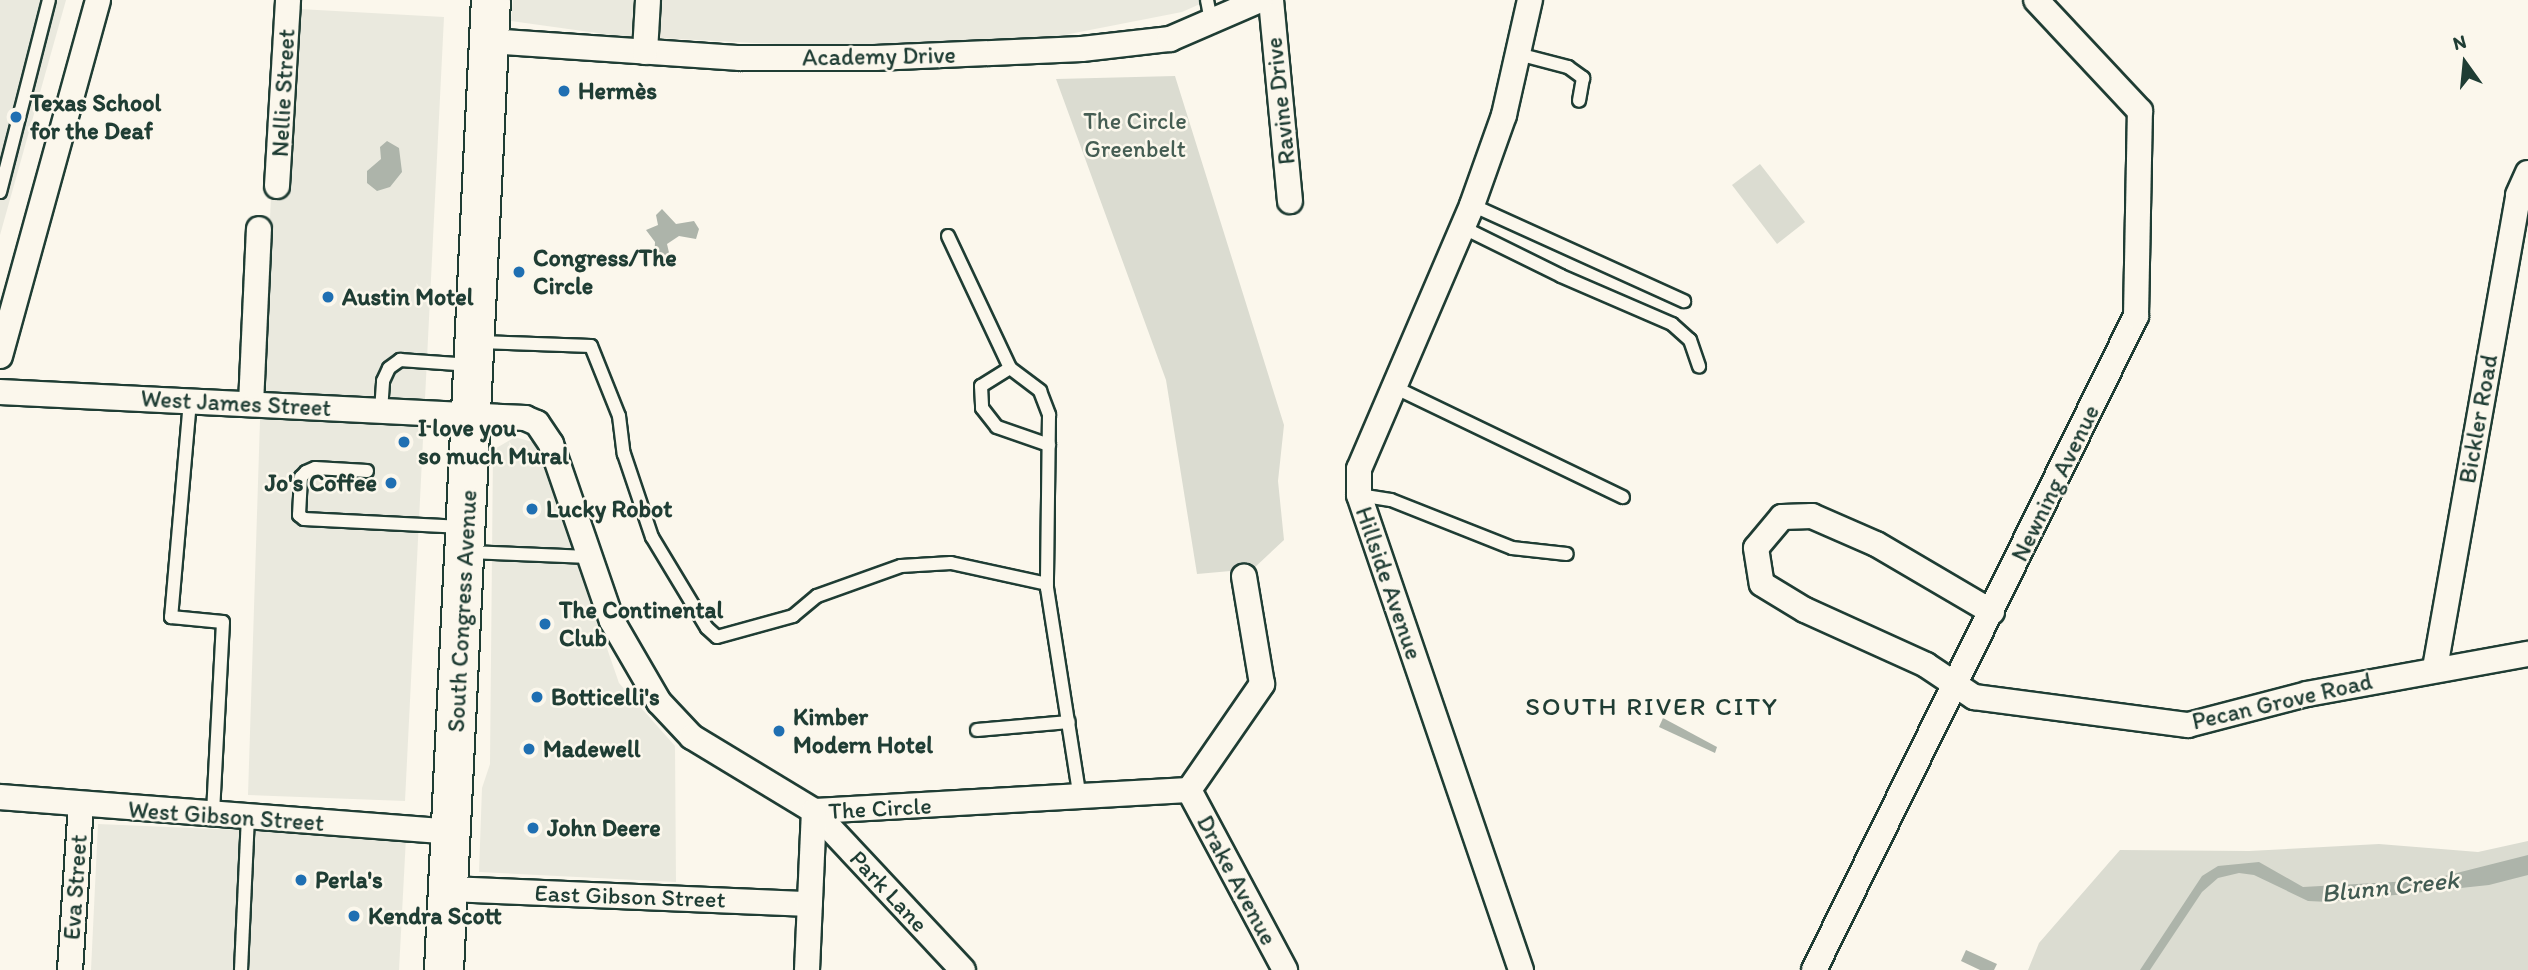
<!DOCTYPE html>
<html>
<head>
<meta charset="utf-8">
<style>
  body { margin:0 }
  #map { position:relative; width:2528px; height:970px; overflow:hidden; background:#fbf7ec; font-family:Itim,sans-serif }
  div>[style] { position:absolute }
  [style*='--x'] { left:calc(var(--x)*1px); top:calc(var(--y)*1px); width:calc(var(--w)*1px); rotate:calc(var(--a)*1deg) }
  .built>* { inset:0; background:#eae9de }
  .green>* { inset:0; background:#dbdcd1 }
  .water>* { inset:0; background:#adb4aa }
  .roads { filter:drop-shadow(2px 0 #1f3d34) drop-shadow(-2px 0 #1f3d34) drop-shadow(0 2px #1f3d34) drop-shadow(0 -2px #1f3d34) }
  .lane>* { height:12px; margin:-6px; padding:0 6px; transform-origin:6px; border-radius:6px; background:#fbf7ec }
  .street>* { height:24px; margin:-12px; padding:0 12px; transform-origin:12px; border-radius:12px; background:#fbf7ec }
  .primary>* { height:38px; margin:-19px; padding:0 19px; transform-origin:19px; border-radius:19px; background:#fbf7ec }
  .dots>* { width:19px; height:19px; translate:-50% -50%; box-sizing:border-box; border:4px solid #fbf7ec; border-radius:50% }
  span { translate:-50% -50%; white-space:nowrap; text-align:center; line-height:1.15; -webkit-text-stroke:5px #fbf7ec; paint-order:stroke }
  .street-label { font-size:24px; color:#1f3d34 }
  .poi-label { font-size:24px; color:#1f3d34; font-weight:700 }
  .left { translate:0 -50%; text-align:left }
  .right { translate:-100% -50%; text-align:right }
  .park-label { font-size:24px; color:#455d53 }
  .neighbourhood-label { font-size:26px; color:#1f3d34; letter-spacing:2px }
  .water-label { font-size:26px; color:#425b52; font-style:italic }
  .north { position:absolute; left:2430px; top:28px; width:70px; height:70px; -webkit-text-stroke:5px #fbf7ec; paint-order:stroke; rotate:345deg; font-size:19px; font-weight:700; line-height:28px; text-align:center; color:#1f3d34 }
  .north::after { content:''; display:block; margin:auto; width:24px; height:32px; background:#1f3d34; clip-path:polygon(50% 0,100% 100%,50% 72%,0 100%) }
</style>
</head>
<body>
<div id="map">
  <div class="built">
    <i style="clip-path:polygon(0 0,66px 0,0 235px)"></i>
    <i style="clip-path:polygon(513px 0,641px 0,640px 39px,511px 21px)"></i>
    <i style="clip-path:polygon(658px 0,1209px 0,1182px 12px,1054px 37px,852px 48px,658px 38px)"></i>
    <i style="clip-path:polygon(281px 8px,444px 17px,405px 801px,248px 795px,261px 389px)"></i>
    <i style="clip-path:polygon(515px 437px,536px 443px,619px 683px,675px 746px,676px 882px,479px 872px,482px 788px,490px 764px,493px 450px)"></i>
    <i style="clip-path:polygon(98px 824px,406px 837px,399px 970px,91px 970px)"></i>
  </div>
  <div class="green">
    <i style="clip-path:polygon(1175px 76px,1284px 425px,1278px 481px,1284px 540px,1253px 569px,1197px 574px,1166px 380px,1056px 79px)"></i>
    <i style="clip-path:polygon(1760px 164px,1805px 222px,1777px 244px,1732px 185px)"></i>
    <i style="clip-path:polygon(2528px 841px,2528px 970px,2028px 970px,2039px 943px,2120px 850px,2249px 851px,2379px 844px,2478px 852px)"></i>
  </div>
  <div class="water">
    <i style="clip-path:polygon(387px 141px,399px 148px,402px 172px,390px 187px,377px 191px,367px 183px,367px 171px,381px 159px,380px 147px)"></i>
    <i style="clip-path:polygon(662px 209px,676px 224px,694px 221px,699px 229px,696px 239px,679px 236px,667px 244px,671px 261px,664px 268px,654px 262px,655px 242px,646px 230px,658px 225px,656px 215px)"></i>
    <i style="clip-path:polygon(1663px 718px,1717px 747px,1715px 753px,1659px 727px)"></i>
    <i style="clip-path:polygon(2528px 855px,2528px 875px,2489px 885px,2329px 902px,2308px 901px,2254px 875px,2239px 873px,2218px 878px,2202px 892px,2150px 970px,2140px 970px,2202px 876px,2218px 866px,2259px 862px,2303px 887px,2429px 880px)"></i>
    <i style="clip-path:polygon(1966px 950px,1997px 964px,1994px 970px,1980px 970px,1961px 961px)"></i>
  </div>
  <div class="roads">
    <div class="lane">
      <i style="--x:1207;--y:0;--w:21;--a:79"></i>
      <i style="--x:1518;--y:54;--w:52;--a:14.6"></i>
      <i style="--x:1568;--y:67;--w:19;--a:36"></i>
      <i style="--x:1583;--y:78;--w:23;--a:100"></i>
      <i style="--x:0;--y:192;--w:198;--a:-75.7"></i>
      <i style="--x:1472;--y:205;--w:233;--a:24.4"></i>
      <i style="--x:1462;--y:227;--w:110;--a:26.3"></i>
      <i style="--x:1561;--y:276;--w:121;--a:23.4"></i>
      <i style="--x:1672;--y:324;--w:24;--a:42"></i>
      <i style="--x:1690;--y:340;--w:28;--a:71"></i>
      <i style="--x:948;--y:236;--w:146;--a:64.8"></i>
      <i style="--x:1010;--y:368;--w:38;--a:37"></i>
      <i style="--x:1040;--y:391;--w:26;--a:69"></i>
      <i style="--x:1049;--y:415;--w:173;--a:90.7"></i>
      <i style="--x:1047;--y:588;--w:213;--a:81.1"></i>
      <i style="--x:480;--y:342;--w:111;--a:2.1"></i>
      <i style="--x:591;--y:346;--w:75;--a:68.2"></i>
      <i style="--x:619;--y:416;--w:38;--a:83"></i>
      <i style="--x:624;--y:454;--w:88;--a:71.4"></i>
      <i style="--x:652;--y:537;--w:106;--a:58.9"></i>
      <i style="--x:707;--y:628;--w:13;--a:42"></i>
      <i style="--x:717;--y:637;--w:79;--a:-15.4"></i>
      <i style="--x:793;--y:616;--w:31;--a:-40"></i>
      <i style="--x:817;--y:596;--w:89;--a:-19.7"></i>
      <i style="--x:901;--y:566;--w:50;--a:-3.4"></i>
      <i style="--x:951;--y:563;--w:98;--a:12.3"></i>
      <i style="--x:1010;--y:368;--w:34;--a:148"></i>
      <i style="--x:981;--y:386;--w:22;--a:87"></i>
      <i style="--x:982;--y:408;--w:24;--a:52"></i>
      <i style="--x:997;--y:427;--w:55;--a:19.1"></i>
      <i style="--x:1394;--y:387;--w:254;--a:25.7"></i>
      <i style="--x:190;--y:401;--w:217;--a:95"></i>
      <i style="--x:171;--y:617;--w:52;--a:5.5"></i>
      <i style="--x:223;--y:622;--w:193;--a:93"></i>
      <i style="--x:381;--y:411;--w:30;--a:-86"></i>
      <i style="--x:383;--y:381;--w:14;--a:-65"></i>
      <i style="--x:389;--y:368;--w:14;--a:-36"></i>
      <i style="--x:400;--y:360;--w:71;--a:4"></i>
      <i style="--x:367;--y:471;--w:52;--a:-176.7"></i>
      <i style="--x:315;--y:468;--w:10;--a:156"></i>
      <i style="--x:306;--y:472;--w:7;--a:135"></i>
      <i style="--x:301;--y:477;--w:38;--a:93"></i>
      <i style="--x:299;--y:515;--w:6;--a:39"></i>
      <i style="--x:304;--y:519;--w:159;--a:2.9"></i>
      <i style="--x:1359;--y:495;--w:32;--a:9"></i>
      <i style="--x:1391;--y:500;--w:130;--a:21.6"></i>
      <i style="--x:1512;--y:548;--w:55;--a:6.2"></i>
      <i style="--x:469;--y:552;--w:120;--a:2.4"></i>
      <i style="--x:977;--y:730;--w:92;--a:-5"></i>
      <i style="--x:241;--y:970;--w:153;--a:-87.4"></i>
    </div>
    <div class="street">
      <i style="--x:1271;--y:0;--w:202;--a:84.6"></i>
      <i style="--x:489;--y:41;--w:252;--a:3.9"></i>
      <i style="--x:740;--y:58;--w:135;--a:0"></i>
      <i style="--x:875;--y:58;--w:207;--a:-2.5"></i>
      <i style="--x:1082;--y:49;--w:89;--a:-6.5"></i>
      <i style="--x:1170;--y:39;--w:98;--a:-23.4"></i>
      <i style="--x:645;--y:52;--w:52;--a:-86.7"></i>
      <i style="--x:277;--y:186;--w:186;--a:-86.6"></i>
      <i style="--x:0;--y:356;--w:369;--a:-74.6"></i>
      <i style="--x:0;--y:392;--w:526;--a:2.84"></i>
      <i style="--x:525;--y:418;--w:13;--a:23"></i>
      <i style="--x:537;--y:423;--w:25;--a:56"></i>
      <i style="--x:551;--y:444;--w:187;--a:71"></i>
      <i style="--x:612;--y:621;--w:94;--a:59.9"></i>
      <i style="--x:659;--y:702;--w:48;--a:46.7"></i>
      <i style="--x:692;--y:737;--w:143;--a:31.2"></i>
      <i style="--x:814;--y:811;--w:376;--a:-3.2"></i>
      <i style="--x:1189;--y:790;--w:129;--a:-55.4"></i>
      <i style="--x:1262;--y:684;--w:109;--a:-99.5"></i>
      <i style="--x:251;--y:404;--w:175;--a:-87.4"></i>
      <i style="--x:1992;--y:612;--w:134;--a:-149.6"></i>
      <i style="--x:1876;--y:544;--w:70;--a:-156.4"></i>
      <i style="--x:1812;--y:516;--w:30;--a:178"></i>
      <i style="--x:1782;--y:517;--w:40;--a:130"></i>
      <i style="--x:1756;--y:548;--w:36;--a:81"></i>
      <i style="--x:1762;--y:584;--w:50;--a:31.2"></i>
      <i style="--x:1805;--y:610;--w:133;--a:24.4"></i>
      <i style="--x:1926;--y:665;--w:58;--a:33.7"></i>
      <i style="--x:1974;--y:697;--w:216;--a:7.5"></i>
      <i style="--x:2188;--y:725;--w:123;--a:-14.6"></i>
      <i style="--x:2307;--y:694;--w:225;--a:-10.3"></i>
      <i style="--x:2435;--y:668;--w:480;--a:-80"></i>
      <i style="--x:2518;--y:195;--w:24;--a:-66"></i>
      <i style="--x:1189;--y:790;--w:204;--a:61.9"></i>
      <i style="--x:0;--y:797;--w:453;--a:4.4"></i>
      <i style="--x:814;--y:811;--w:218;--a:46.9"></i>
      <i style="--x:449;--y:889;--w:361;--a:2.4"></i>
      <i style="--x:70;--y:970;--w:166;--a:-86.2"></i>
      <i style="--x:807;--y:970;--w:159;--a:-87.5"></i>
      <i style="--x:1521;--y:970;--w:502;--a:-108.83"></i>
      <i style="--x:1359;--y:495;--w:26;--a:-90"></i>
      <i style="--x:1359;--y:469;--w:287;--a:-66.8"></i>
      <i style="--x:1472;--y:205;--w:96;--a:-70.4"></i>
      <i style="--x:1504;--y:115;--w:118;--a:-77.3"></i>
      <i style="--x:1814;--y:970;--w:729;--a:-63.79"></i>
      <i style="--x:2136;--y:316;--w:205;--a:-88.9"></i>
      <i style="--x:2140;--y:111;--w:152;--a:-133.1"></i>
    </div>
    <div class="primary">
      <i style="--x:444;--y:970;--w:971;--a:-87.23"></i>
    </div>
  </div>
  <div class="dots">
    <i style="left:564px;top:91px;background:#1f6fb2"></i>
    <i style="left:16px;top:117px;background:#1f6fb2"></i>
    <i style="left:519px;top:272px;background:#1f6fb2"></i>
    <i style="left:328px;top:297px;background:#1f6fb2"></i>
    <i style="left:404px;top:442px;background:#1f6fb2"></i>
    <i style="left:391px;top:483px;background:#1f6fb2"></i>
    <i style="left:532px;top:509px;background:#1f6fb2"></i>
    <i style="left:545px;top:624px;background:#1f6fb2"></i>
    <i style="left:537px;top:697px;background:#1f6fb2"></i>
    <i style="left:779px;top:731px;background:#1f6fb2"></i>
    <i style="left:529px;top:749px;background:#1f6fb2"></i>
    <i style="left:533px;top:828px;background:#1f6fb2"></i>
    <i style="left:301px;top:880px;background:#1f6fb2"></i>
    <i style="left:354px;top:916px;background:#1f6fb2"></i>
  </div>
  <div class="street-label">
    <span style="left:879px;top:56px;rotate:-1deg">Academy Drive</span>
    <span style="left:283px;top:93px;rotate:-87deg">Nellie Street</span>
    <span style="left:1280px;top:101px;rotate:-96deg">Ravine Drive</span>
    <span style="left:236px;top:403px;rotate:3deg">West James Street</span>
    <span style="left:2478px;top:419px;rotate:-80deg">Bickler Road</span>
    <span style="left:2055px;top:483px;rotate:-64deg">Newning Avenue</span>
    <span style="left:1389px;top:583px;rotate:71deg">Hillside Avenue</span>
    <span style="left:462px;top:611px;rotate:-87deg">South Congress Avenue</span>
    <span style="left:2282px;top:701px;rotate:-13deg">Pecan Grove Road</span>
    <span style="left:880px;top:808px;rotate:-3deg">The Circle</span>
    <span style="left:226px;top:816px;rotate:4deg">West Gibson Street</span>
    <span style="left:1237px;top:880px;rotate:62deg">Drake Avenue</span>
    <span style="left:75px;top:887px;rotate:-86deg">Eva Street</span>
    <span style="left:889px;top:891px;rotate:47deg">Park Lane</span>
    <span style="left:630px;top:896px;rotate:2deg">East Gibson Street</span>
  </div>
  <div class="poi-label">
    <span class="left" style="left:578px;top:91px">Hermès</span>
    <span class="left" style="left:30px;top:117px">Texas School<br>for the Deaf</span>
    <span class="left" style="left:533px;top:272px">Congress/The<br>Circle</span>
    <span class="left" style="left:342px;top:297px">Austin Motel</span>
    <span class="left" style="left:418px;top:442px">I love you<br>so much Mural</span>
    <span class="right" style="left:377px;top:483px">Jo's Coffee</span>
    <span class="left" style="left:546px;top:509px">Lucky Robot</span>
    <span class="left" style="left:559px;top:624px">The Continental<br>Club</span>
    <span class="left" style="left:551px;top:697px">Botticelli's</span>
    <span class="left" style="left:793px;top:731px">Kimber<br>Modern Hotel</span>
    <span class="left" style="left:543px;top:749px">Madewell</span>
    <span class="left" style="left:547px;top:828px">John Deere</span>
    <span class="left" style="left:315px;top:880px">Perla's</span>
    <span class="left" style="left:368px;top:916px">Kendra Scott</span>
  </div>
  <div class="park-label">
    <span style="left:1135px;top:135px">The Circle<br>Greenbelt</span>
  </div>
  <div class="neighbourhood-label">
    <span style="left:1652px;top:707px">SOUTH RIVER CITY</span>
  </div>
  <div class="water-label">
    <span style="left:2390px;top:887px;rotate:-6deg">Blunn Creek</span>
  </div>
  <div class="north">N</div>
</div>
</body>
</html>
